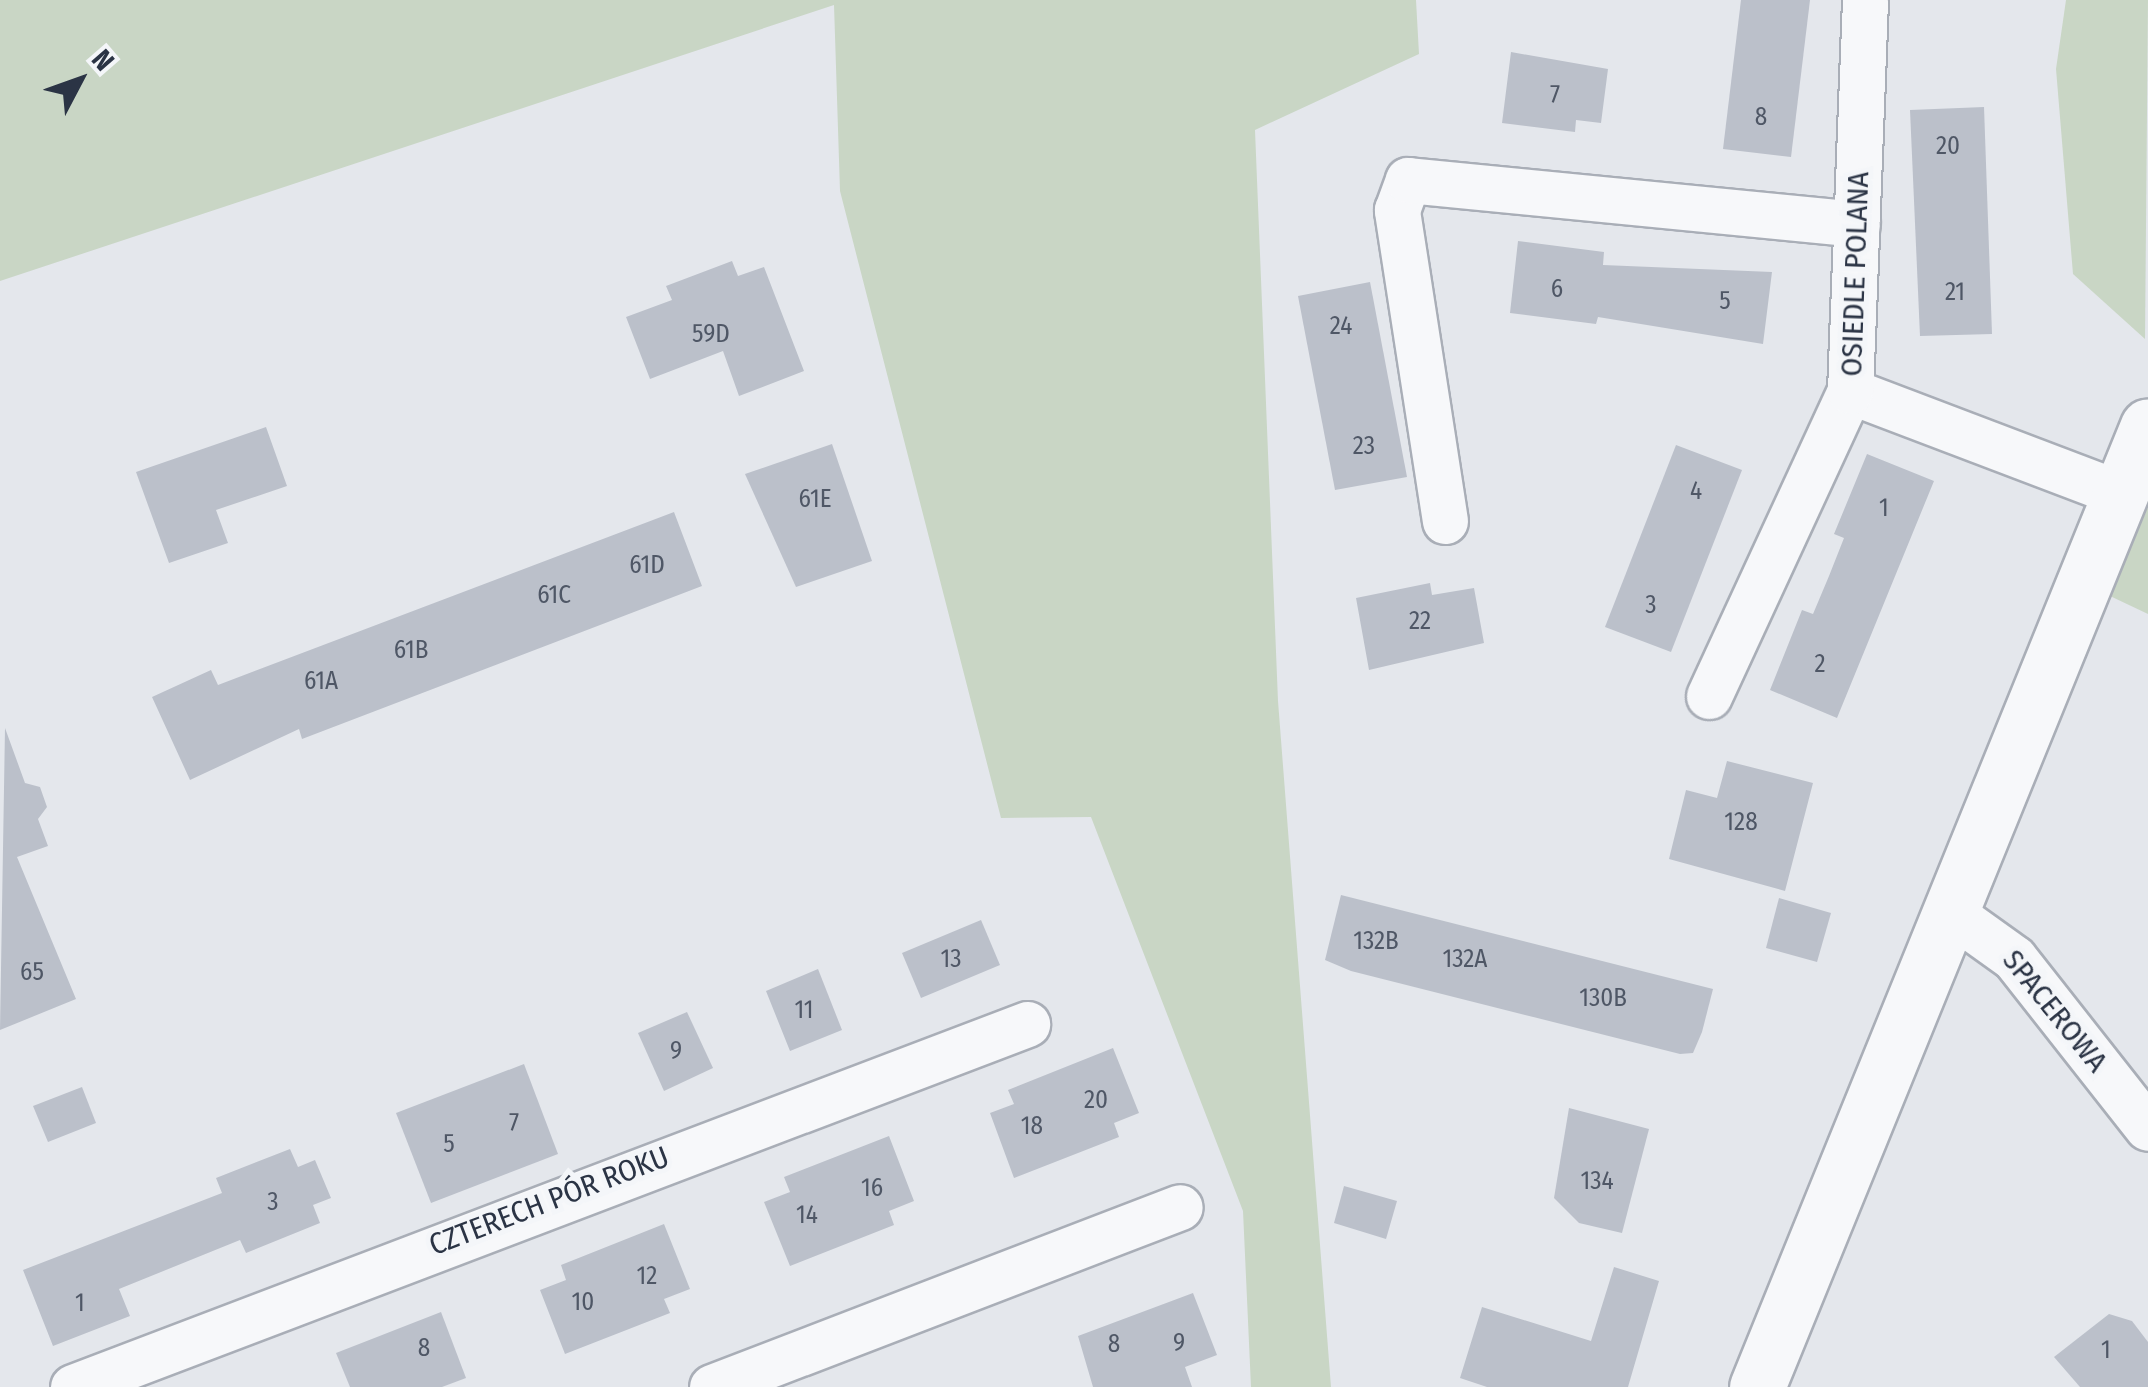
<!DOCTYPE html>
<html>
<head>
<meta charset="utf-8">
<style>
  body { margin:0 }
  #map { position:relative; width:2148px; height:1387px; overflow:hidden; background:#e4e7ec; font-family:"Fira Sans Condensed",sans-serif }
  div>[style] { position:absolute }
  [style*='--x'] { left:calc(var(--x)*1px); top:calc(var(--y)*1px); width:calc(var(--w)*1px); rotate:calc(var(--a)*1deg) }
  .green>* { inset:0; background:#c9d6c5 }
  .building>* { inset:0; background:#bbc0ca }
  .roads { filter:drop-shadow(2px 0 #a9aeb7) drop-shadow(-2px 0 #a9aeb7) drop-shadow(0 2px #a9aeb7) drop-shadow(0 -2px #a9aeb7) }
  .minor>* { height:45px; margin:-22.5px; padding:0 22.5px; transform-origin:22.5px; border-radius:22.5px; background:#f7f8fa }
  .tertiary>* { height:55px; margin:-27.5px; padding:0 27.5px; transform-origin:27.5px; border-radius:27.5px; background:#f7f8fa }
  span { translate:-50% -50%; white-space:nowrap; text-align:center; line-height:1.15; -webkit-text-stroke:10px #f4f6f9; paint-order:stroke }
  .number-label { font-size:25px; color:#4f5766 }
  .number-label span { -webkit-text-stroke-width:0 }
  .street-label { font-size:30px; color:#2b3445 }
  .north { position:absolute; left:30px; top:30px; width:100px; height:100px; -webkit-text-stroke:8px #f4f6f9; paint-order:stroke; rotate:49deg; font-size:28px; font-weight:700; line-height:40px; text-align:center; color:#2b3445 }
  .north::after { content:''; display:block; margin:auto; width:35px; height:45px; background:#2b3445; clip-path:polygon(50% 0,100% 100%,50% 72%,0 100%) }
</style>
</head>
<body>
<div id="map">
  <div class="green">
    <i style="clip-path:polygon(0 0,1416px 0,1419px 54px,1255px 130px,1278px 701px,1331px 1387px,1251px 1387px,1243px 1211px,1091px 817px,1001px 818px,840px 191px,834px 5px,0 281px)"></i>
    <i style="clip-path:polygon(2066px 0,2148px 0,2145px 339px,2073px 274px,2056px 69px)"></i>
    <i style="clip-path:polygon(2148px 507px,2148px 614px,2110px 596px)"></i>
  </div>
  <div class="building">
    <i style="clip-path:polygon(1741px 0,1810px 0,1791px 157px,1723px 149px)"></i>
    <i style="clip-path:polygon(1511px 52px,1608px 69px,1601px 123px,1576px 120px,1575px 132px,1502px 123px)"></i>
    <i style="clip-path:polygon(1984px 107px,1992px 334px,1920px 336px,1910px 110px)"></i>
    <i style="clip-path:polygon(1518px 241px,1604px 252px,1603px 265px,1772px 272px,1763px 344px,1598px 317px,1596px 324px,1510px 313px)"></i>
    <i style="clip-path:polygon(732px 261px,738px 276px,764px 267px,804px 371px,739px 396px,723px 351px,650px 379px,626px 317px,672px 300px,666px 286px)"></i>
    <i style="clip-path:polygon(1370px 282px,1407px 477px,1335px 490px,1298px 296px)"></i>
    <i style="clip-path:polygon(266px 427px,287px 486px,216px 510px,228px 543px,169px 563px,136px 472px)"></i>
    <i style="clip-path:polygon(832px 444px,872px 561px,796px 587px,745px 474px)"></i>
    <i style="clip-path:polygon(1676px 445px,1742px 470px,1671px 652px,1605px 627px)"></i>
    <i style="clip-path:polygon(1867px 454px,1934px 481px,1837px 718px,1770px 690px,1802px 610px,1813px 614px,1829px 576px,1844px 538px,1834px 534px)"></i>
    <i style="clip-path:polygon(674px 512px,702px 586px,302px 739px,299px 729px,190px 780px,152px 697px,211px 670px,218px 685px)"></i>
    <i style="clip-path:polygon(1430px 583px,1432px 595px,1474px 588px,1484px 643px,1369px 670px,1356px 598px)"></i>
    <i style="clip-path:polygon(5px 728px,25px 783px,40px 787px,47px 807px,38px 819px,48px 846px,17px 857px,76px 999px,0 1030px)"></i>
    <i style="clip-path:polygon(1727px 761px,1813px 783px,1785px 891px,1669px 859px,1686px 790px,1717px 798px)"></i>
    <i style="clip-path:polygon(1341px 895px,1713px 989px,1702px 1032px,1693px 1053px,1680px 1054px,1351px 971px,1325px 960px)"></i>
    <i style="clip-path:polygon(1779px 898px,1831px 913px,1817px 962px,1766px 948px)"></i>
    <i style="clip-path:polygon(981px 920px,1000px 965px,921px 998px,902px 953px)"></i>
    <i style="clip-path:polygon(818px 969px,842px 1030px,790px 1051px,766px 991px)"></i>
    <i style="clip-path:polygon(687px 1012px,713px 1068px,664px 1091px,638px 1033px)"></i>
    <i style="clip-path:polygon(1113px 1048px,1139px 1113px,1114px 1123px,1119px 1137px,1014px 1178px,990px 1113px,1014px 1104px,1008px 1090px)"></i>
    <i style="clip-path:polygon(524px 1064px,558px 1154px,431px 1203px,396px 1113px)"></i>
    <i style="clip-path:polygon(82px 1087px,96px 1123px,48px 1142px,33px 1106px)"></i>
    <i style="clip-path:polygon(1569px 1108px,1649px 1129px,1622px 1233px,1579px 1223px,1554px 1198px)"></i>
    <i style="clip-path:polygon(889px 1136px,914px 1201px,889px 1211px,894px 1225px,790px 1266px,764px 1202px,790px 1192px,784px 1177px)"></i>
    <i style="clip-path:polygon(290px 1149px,298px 1167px,315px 1160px,331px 1198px,313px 1205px,320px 1223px,246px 1253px,240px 1240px,119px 1289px,130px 1316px,53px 1346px,23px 1270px,222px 1193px,216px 1178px)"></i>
    <i style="clip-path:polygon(1344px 1186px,1397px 1201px,1386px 1239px,1334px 1223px)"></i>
    <i style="clip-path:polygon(664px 1224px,690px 1289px,664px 1299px,670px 1313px,565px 1354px,540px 1290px,566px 1280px,561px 1265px)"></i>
    <i style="clip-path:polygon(1614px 1267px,1659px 1281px,1628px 1387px,1487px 1387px,1460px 1378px,1482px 1307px,1591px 1341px)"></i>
    <i style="clip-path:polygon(1193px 1293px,1217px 1355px,1185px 1367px,1192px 1387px,1093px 1387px,1078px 1336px)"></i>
    <i style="clip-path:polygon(441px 1312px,466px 1378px,442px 1387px,350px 1387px,336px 1353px)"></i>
    <i style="clip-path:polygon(2109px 1314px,2132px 1321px,2148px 1342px,2148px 1387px,2080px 1387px,2054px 1357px)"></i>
  </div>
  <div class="roads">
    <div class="minor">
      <i style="--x:1850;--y:391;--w:288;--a:20.8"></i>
      <i style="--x:1445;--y:521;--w:315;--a:-98.8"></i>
      <i style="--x:1397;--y:210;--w:32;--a:-70"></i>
      <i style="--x:1408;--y:180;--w:451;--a:5.6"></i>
      <i style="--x:1709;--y:696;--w:336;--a:-65.2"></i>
      <i style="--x:1850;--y:391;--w:391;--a:-87.8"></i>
      <i style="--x:1947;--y:910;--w:82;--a:35.6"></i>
      <i style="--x:2014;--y:958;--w:216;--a:51.8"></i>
      <i style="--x:73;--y:1387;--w:1021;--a:-20.83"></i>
      <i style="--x:712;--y:1387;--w:501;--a:-21.04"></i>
    </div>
    <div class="tertiary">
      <i style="--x:1757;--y:1387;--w:1037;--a:-67.86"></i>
    </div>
  </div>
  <div class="number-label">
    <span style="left:1555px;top:95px">7</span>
    <span style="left:1761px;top:117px">8</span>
    <span style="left:1948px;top:146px">20</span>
    <span style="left:1557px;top:289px">6</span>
    <span style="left:1955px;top:292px">21</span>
    <span style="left:1725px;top:301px">5</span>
    <span style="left:1341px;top:326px">24</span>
    <span style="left:711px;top:334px">59D</span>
    <span style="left:1364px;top:446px">23</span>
    <span style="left:1696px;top:491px">4</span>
    <span style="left:815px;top:499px">61E</span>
    <span style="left:1884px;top:508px">1</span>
    <span style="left:647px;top:565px">61D</span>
    <span style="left:554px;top:595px">61C</span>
    <span style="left:1651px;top:605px">3</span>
    <span style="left:1420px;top:621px">22</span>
    <span style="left:411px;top:650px">61B</span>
    <span style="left:1820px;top:664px">2</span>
    <span style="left:321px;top:681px">61A</span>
    <span style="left:1741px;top:822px">128</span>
    <span style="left:1376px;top:941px">132B</span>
    <span style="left:951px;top:959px">13</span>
    <span style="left:1465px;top:959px">132A</span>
    <span style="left:32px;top:972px">65</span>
    <span style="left:1603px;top:998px">130B</span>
    <span style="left:804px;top:1010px">11</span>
    <span style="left:676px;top:1051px">9</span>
    <span style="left:1096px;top:1100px">20</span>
    <span style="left:514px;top:1123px">7</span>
    <span style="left:1032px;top:1126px">18</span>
    <span style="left:449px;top:1144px">5</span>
    <span style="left:1597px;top:1181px">134</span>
    <span style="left:872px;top:1188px">16</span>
    <span style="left:273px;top:1202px">3</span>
    <span style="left:807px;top:1215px">14</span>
    <span style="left:647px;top:1276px">12</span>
    <span style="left:583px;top:1302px">10</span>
    <span style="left:80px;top:1303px">1</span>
    <span style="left:1179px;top:1343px">9</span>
    <span style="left:1114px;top:1344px">8</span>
    <span style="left:424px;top:1348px">8</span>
    <span style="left:2106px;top:1350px">1</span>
  </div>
  <div class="street-label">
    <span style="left:1855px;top:274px;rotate:-88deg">OSIEDLE POLANA</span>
    <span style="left:2055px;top:1011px;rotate:51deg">SPACEROWA</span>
    <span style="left:549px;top:1201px;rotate:-21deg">CZTERECH PÓR ROKU</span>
  </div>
  <div class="north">N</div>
</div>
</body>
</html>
